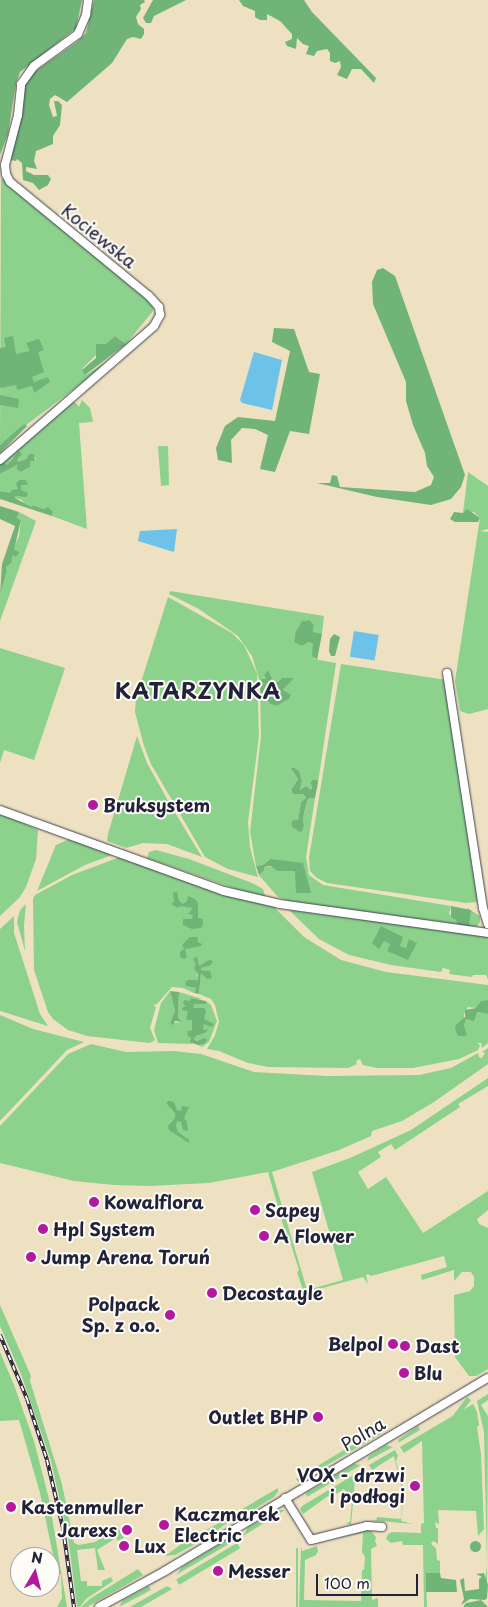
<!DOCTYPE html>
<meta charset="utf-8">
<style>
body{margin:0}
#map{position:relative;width:488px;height:1607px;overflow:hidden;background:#ede1c1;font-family:"Playpen Sans",sans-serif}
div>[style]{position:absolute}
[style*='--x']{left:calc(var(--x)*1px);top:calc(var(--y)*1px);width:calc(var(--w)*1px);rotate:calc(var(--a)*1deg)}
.green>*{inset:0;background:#8cd28c;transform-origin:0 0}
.forest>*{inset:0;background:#71b478}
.round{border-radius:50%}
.water>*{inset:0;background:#6dc2e9;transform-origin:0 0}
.roads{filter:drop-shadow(0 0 1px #403f4f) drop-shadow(0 0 1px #403f4f)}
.minor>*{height:8px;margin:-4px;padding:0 4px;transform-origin:4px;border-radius:4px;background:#fff}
.rail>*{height:4px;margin-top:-2px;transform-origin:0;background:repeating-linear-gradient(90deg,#fdfcf7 0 5.5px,#22223b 0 11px);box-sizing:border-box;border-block:1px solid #22223b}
.dots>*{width:14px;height:14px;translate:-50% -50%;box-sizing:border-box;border:2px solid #fdfcf7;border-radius:50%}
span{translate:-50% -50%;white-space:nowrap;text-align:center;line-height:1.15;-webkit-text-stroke:4px #fdfcf7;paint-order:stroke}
.street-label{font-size:18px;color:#22223b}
.poi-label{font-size:18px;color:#22223b;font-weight:700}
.left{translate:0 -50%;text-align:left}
.right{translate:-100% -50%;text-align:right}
.district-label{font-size:22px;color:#22223b;font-weight:700;letter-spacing:1px}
.north{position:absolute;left:10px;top:1547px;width:50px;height:50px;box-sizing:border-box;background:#fdfcf7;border:1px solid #a5a5ac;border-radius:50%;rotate:8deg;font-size:14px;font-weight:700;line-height:20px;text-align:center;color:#22223b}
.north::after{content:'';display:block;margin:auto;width:18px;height:22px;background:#b5179e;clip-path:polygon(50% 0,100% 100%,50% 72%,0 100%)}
.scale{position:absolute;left:316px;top:1574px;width:102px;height:22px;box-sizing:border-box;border:2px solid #22223b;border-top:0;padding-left:6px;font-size:15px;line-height:18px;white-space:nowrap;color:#22223b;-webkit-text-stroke:4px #fdfcf7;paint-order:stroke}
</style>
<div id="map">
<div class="green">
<div style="clip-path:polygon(1px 178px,154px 300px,153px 311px,126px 344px,115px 336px,82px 369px,86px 375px,109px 360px,79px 385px,0 445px)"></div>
<div style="clip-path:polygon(82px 400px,90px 408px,93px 422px,79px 423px,87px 529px,52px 516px,53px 512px,33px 505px,31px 507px,26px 506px,22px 500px,15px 498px,14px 496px,21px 490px,18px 480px,18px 489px,10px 494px,0 491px,0 474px,17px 465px,17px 470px,21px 472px,30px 467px,30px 460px,35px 461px,36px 458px,18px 462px,16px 459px,12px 458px,7px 466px,2px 462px,72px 403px,75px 402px,79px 407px)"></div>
<div style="clip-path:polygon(158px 446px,168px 446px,169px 485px,161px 486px)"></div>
<div style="clip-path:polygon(468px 472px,488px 486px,488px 529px,480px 531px,488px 532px,488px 709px,469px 714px,460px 711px,455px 681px,480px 518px,474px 512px,463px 513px)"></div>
<div style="clip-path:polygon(19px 512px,36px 521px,0 621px,0 595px,7px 571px,6px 566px,19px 536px,21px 520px,17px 518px)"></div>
<div style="clip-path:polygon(170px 591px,324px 616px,322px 634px,315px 634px,313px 632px,314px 625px,310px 620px,303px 621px,295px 633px,294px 641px,302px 646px,309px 642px,313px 644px,314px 659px,336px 663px,318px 783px,316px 780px,312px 780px,310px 783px,312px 786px,311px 790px,306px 786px,300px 790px,302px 780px,299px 771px,295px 768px,292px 768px,298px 779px,291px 790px,293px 794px,303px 794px,306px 798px,301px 802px,298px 820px,293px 820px,291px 823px,292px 827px,299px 831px,303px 830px,304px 826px,303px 818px,307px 801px,309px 798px,315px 798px,306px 857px,309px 875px,323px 885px,451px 906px,449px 914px,456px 920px,457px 924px,296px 904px,278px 897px,264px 881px,259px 875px,264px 871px,264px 867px,270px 867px,272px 865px,277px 871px,287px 869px,269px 859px,263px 865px,256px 866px,250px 832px,261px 736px,260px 691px,270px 704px,277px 706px,289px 699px,290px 695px,283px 690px,294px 678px,282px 678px,278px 682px,270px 682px,272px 678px,268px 670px,264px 675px,266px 679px,261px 679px,260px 683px,252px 656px,238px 636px,199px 609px,169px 594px)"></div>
<div style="clip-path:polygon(168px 597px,232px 633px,244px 645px,257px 674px,259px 736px,248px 822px,250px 847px,258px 877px,228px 869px,205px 857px,151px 764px,144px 746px,135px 712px,136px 698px)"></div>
<div style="clip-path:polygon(0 648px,65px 668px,34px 760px,4px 750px,0 763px)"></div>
<div style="clip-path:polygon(341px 664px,447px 680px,478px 900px,476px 902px,466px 903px,327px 883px,317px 878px,310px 871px,309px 858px)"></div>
<div style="clip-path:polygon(137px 736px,147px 763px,171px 806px,202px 857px,167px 844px,143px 843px,126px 848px,107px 841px,108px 834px)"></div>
<div style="clip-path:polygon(0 815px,12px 818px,38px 830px,36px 859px,26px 887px,20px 897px,0 916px)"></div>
<div style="clip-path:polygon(70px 839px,112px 855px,85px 865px,37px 891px,56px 845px)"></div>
<div style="clip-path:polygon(156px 850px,189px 859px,252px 883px,263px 889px,265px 896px,262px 898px,147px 858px,149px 852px)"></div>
<div style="clip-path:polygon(120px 857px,273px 906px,304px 937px,341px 960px,386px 972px,488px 985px,488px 1000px,476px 1008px,468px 1007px,464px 1014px,464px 1026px,466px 1019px,477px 1012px,488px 1014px,488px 1043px,482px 1048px,481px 1043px,477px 1043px,480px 1045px,478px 1050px,459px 1059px,413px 1068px,377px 1068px,363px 1065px,360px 1059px,356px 1061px,357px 1064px,348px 1068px,268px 1067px,248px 1063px,219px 1051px,207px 1049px,215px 1035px,219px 1022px,215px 1005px,211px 999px,199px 994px,201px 973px,207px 970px,201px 970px,201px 968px,207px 965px,207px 962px,199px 966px,196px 956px,198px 981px,193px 980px,186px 986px,196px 988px,194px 993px,183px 988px,172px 987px,157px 1004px,153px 1005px,156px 1007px,150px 1028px,155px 1040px,150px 1043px,87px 1036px,68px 1030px,53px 1019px,48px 1012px,34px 970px,33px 899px,35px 895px,72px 875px)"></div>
<div style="clip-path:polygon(26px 904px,24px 925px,25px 951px,17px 922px,20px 910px)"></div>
<div style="clip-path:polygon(467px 908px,480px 916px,480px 922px,476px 927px,469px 926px)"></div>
<div style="clip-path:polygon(289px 910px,486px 936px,488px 937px,488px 979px,486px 975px,473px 975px,472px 977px,449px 974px,450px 970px,443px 968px,441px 972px,391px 965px,349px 955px,319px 939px)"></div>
<div style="clip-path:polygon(14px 916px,14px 933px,40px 1014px,48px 1026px,0 1011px,0 929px)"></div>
<div style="clip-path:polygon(170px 991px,175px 1011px,170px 1023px,182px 1022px,178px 1017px,179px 992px,202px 999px,190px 1001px,186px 1006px,192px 1020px,192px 1030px,187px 1031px,191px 1038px,189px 1042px,193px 1044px,158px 1043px,154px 1030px,161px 1003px)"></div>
<div style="clip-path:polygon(206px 1001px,211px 1005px,217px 1021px,209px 1042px,202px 1047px,198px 1045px,204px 1044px,194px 1039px,196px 1036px,205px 1033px,208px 1028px,204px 1030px,202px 1025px,203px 1016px,199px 1009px,192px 1008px,194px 1004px,206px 1004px)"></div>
<div style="clip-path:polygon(0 1015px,33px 1029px,84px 1042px,67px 1050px,0 1121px)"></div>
<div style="clip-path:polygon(91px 1044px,126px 1052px,174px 1051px,201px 1054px,254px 1072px,327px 1076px,419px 1075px,451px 1068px,478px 1053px,479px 1057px,482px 1058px,485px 1053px,482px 1052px,488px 1048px,488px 1064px,434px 1102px,402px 1121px,372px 1131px,371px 1136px,339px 1150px,272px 1172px,307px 1290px,343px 1280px,312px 1172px,350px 1158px,411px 1130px,488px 1078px,488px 1086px,458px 1104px,460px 1107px,395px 1150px,391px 1144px,378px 1152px,381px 1157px,358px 1172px,368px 1189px,386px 1177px,423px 1233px,488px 1191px,488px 1210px,477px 1219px,479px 1224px,488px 1228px,488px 1369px,476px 1376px,469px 1376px,455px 1357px,454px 1295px,470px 1291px,474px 1286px,474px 1277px,471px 1272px,462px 1272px,454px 1281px,454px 1270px,422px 1280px,421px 1275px,447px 1267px,444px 1256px,371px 1276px,368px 1274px,366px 1275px,368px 1284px,363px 1277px,304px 1293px,297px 1272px,299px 1270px,288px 1235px,286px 1235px,268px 1172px,209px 1183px,149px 1186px,114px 1185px,74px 1181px,0 1163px,0 1126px,68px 1054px)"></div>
<div style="clip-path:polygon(0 1305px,31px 1376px,30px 1381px,62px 1484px,74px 1543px,79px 1545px,95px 1542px,118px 1528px,124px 1538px,118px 1541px,116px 1538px,97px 1550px,105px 1570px,98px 1570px,95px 1548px,77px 1550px,81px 1581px,87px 1581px,87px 1586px,102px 1586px,102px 1581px,111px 1577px,113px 1581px,86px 1599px,80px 1607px,77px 1607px,68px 1537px,51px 1461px,21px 1374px,0 1326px)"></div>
<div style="clip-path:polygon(0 1352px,14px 1385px,34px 1441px,49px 1499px,67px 1607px,57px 1607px,62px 1598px,61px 1574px,58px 1574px,60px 1588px,40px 1493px,19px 1420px,0 1421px)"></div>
<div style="clip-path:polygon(488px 1394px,488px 1400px,481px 1405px,488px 1416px,487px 1584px,485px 1581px,487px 1566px,484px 1432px,477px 1401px)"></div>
<div style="left:467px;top:1397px;width:5px;height:53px;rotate:37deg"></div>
<div style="clip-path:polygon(473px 1404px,477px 1412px,479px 1425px,477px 1427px,481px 1454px,484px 1529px,478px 1536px,476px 1511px,438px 1510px,439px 1524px,435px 1522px,436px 1528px,438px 1528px,438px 1544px,433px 1541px,431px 1544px,436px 1548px,437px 1560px,440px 1561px,440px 1573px,426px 1573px,427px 1607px,424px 1607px,423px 1545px,403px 1545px,402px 1541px,391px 1543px,386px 1539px,388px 1534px,392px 1532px,421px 1533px,421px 1524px,424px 1523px,422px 1441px,404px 1453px,400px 1447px)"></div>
<div style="clip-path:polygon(387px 1424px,382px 1433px,298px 1482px,296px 1479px)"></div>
<div style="clip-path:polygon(418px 1426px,420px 1430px,398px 1443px,399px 1439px)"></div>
<div style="clip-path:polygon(386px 1445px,393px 1447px,367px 1461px,369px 1456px)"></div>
<div style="clip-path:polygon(395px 1450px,398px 1456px,396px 1461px,404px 1493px,401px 1521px,413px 1524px,369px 1520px,360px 1522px,368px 1520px,376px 1521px,377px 1517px,401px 1519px,403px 1494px,394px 1456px,372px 1470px,369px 1465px)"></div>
<div style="clip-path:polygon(354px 1464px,361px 1465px,307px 1497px,306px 1493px)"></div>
<div style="clip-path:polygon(362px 1470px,366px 1473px,355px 1480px,351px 1525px,346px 1523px,350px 1522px,352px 1500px,344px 1489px,331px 1497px,328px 1496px,303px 1514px,300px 1509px,302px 1506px)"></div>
<div style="clip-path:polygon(278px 1488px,278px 1492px,274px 1497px,246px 1514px,237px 1512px)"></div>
<div style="clip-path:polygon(280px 1510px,285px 1510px,243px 1536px,248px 1527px)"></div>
<div style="clip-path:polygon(229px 1518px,227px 1523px,208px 1537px,175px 1555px,165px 1556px,188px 1539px)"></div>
<div style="clip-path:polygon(366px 1531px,371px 1531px,376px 1537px,375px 1541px,377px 1546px,371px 1549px,372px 1600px,378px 1598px,378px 1607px,299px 1607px,301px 1547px,302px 1551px,317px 1546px,318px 1551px,316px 1555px,305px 1560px,304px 1600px,361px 1601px,362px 1570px,364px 1570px,365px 1557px,362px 1552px,363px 1533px,341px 1538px)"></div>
<div style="clip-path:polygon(232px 1541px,227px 1545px,176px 1575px,182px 1567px,223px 1542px)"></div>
<div style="left:237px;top:1543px;width:6px;height:71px;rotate:59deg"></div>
<div style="left:296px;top:1548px;width:2px;height:59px"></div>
<div style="clip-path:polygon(138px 1569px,143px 1575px,87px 1607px,81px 1607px,91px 1598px)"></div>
<div style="clip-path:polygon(149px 1586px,151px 1590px,119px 1607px,123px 1600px)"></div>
<div style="clip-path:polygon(167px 1586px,172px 1589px,141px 1607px,130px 1607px)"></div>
</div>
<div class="forest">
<div style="clip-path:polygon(0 0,82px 0,76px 28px,20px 72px,16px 83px,8px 133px,0 155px)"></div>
<div style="clip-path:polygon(94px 0,144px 0,145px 2px,140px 5px,141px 9px,136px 17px,138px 24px,144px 29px,144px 34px,141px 39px,133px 37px,127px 39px,112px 63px,67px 102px,55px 95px,50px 99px,49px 105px,53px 117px,57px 116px,54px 101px,58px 101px,62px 105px,60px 125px,53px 136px,53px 144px,36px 151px,34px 161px,37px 169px,26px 167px,26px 171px,34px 175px,48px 175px,51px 179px,48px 185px,39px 190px,33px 183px,23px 180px,22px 163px,17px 159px,16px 161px,11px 160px,24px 87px,33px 73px,77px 42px,86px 33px)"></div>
<div style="clip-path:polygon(153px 0,186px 0,154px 16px,151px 23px,146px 23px,143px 18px)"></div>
<div style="clip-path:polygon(239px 0,304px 0,312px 12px,376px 78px,374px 83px,361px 69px,352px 69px,347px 79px,337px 75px,341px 67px,340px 61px,335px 63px,330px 61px,330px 53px,327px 49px,317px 51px,314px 56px,306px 54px,309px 46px,303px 44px,297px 38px,296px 49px,287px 46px,285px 42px,292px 39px,292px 34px,280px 21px,267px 14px,267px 20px,260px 20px,255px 17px,255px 11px,243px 6px)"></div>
<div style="clip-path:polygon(383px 268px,395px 276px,465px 475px,461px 487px,451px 499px,431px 505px,377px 497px,317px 483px,330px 483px,332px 475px,337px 476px,340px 487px,415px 492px,431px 485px,434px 477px,427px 466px,425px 453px,413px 425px,406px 401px,406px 382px,373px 304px,372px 282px,377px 270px)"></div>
<div style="clip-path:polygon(274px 328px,294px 329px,309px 372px,320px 374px,309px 434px,290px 431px,275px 472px,260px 469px,268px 435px,255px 429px,242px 428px,231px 440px,232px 463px,218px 460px,216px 448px,225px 426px,238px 417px,275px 421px,290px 351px,272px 342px)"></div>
<div style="clip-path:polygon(13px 336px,16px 354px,30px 351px,26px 343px,39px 339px,44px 350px,38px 352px,44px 372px,32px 377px,34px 382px,48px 377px,50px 382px,34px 393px,32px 386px,17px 390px,16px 385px,0 388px,0 348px,6px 347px,4px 338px)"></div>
<div style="clip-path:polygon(115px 336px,126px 344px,85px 375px,82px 370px,96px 358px,96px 344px,106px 344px)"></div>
<div style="clip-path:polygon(0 395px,19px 399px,18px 408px,0 405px)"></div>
<div style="clip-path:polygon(24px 424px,27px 426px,0 453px,0 445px)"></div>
<div style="clip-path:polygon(19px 451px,22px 454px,17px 459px,18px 462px,27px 459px,29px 454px,34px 454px,35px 461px,30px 461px,30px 467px,21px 472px,17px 470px,17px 465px,0 474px,0 464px,2px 462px,7px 465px)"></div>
<div style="clip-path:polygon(19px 480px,26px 480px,28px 485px,21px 485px,21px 490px,28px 493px,27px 497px,15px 496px,15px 498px,31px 507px,33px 505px,44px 509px,48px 507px,53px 512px,52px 516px,0 499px,0 491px,10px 493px,12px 490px,18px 489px,16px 484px)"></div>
<div style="clip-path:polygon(0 506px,19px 512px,17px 518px,21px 520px,14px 550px,19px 552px,19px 554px,15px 557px,13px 554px,11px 563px,6px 567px,7px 571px,0 595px,2px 564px,15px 526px,0 519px)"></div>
<div style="clip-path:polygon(467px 509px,480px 518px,478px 522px,455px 522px,450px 519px,454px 512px,463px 513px)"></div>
<div style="clip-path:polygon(310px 620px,314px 625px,313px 632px,322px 634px,317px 660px,312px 656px,313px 644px,309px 642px,302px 646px,294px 642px,295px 633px,302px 621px)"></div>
<div style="clip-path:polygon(334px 634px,340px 637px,335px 656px,331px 656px,329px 651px,330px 639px)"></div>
<div style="clip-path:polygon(268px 670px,272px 678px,270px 682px,278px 682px,282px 678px,294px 678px,283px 690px,291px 695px,289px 699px,277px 706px,270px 704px,260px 691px,261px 679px,266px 679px,264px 675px)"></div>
<div style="clip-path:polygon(291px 768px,295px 768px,299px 771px,302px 780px,300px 790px,306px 786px,311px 790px,312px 786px,310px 783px,312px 780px,317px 780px,318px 783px,315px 798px,309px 798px,307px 801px,303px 818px,304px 826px,303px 830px,300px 832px,292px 827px,291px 823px,293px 820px,298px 820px,301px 802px,306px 798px,303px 794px,293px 794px,291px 790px,298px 779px)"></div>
<div style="clip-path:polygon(270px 859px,303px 863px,311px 893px,296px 893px,295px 871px,277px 871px,271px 866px,264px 867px,264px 871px,259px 875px,256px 866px,263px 865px)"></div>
<div style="clip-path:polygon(173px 892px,177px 892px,179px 901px,183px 904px,187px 901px,188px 896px,195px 899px,198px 903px,198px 918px,203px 919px,203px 925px,201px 928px,192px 929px,183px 925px,183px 919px,192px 919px,193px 915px,188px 914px,193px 908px,180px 906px,178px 908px,171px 904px,174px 902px)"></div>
<div style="clip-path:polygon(451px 906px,471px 910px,469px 926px,457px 924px,456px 920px,451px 917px)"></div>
<div style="clip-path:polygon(381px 926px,403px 937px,400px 946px,406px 948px,409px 939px,417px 943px,408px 960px,387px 951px,390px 944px,384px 941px,379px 949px,372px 943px)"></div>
<div style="clip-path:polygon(190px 937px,198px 937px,198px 942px,202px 944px,201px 946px,185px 949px,187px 957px,184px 959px,180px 957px,180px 952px,184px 949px,182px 945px)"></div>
<div style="clip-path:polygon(197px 956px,199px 966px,209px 960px,213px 961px,211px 965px,201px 968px,201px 970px,210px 971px,212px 978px,207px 979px,201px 973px,199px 994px,194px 993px,196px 988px,186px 986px,185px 983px,188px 980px,198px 980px,198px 974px,194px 968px,196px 964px,193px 959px)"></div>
<div style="clip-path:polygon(170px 991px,179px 992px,178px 1017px,182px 1022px,175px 1021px,173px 1025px,170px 1023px,175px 1011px)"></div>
<div style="clip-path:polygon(191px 998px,206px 1001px,206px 1004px,194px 1004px,193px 1008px,204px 1008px,206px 1011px,204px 1019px,214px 1024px,212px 1027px,203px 1024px,204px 1030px,209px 1028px,205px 1033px,196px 1036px,194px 1039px,197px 1041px,205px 1038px,207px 1040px,204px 1044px,198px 1045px,189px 1042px,191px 1038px,188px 1036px,187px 1031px,192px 1030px,192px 1020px,186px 1020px,188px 1011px,182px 1010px,182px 1008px,186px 1006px,183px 1003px,184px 1000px,190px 1001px)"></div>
<div style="clip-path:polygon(488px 1000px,488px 1014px,477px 1012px,474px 1021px,466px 1019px,464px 1026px,467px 1036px,458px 1036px,455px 1029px,456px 1025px,465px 1017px,465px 1010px,476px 1008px,481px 1001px)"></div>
<div style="clip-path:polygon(169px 1101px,174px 1102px,177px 1110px,181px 1111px,182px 1106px,189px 1107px,184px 1118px,187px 1122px,188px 1131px,183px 1130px,181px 1122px,177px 1121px,176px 1126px,178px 1132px,189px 1140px,189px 1143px,169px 1130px,168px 1126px,175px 1118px,175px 1113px,166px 1103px)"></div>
<div class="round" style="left:469.5px;top:1540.5px;width:11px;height:11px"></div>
<div style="clip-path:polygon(426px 1573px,440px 1573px,441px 1578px,456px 1580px,457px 1592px,426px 1592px)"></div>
<div style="clip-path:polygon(484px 1573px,488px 1585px,487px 1598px,485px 1600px,470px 1599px,461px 1605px,464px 1599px,460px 1580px,464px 1578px,465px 1591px,479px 1589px,479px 1579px,482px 1577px,476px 1574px)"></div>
<div style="clip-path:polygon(481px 1600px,488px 1607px,463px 1607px,466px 1603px)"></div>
</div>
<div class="water">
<div style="clip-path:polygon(254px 352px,282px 360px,272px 410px,242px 403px,240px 400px)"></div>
<div style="clip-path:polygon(177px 529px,174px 552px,138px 541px,140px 531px)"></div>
<div style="left:354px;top:631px;width:25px;height:26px;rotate:9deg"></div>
</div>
<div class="roads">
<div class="minor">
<div style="--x:0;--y:460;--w:204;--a:-41"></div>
<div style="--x:154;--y:326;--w:13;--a:-61"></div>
<div style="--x:160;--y:315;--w:8;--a:-97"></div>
<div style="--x:159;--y:307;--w:15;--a:-132"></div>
<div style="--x:149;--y:296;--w:180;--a:-140.6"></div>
<div style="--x:10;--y:182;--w:9;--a:-117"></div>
<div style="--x:6;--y:174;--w:9;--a:-96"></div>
<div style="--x:5;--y:165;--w:52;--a:-75.4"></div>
<div style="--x:18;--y:115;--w:31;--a:-84"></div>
<div style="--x:21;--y:84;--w:22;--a:-54"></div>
<div style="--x:34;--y:66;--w:54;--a:-36"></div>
<div style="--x:78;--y:34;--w:21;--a:-67"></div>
<div style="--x:86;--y:15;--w:15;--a:-82"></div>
<div style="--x:447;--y:673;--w:238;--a:81.3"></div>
<div style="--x:483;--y:908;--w:17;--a:73"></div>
<div style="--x:0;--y:810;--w:238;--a:19.9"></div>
<div style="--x:224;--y:891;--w:57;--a:13.1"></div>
<div style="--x:280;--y:904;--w:210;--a:7.9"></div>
<div style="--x:285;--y:1498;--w:49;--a:58.2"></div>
<div style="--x:311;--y:1540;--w:58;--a:-14"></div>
<div style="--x:367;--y:1526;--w:15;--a:4"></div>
<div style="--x:99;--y:1607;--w:75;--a:-28.6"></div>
<div style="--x:165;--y:1571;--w:376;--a:-30.9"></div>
</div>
</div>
<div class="rail">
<div style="--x:0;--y:1335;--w:69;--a:67.1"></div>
<div style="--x:27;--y:1399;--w:64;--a:71.8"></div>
<div style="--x:47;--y:1460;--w:70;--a:76.8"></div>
<div style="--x:63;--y:1528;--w:80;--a:82.1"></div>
</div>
<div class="dots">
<div style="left:93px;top:805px;background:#b5179e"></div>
<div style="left:94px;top:1202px;background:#b5179e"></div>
<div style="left:255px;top:1210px;background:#b5179e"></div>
<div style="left:43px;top:1229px;background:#b5179e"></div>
<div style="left:264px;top:1236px;background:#b5179e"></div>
<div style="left:31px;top:1257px;background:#b5179e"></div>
<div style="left:212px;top:1293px;background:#b5179e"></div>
<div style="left:170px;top:1315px;background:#b5179e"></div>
<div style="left:393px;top:1344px;background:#b5179e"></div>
<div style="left:405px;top:1346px;background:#b5179e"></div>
<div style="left:404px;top:1373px;background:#b5179e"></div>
<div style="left:318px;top:1417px;background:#b5179e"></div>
<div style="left:415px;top:1486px;background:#b5179e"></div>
<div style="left:11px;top:1507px;background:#b5179e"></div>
<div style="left:164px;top:1525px;background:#b5179e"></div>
<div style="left:127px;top:1530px;background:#b5179e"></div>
<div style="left:124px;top:1546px;background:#b5179e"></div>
<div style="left:218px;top:1571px;background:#b5179e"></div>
</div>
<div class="street-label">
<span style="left:99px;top:236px;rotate:39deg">Kociewska</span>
<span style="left:363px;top:1434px;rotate:-31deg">Polna</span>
</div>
<div class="poi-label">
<span class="left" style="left:103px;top:805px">Bruksystem</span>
<span class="left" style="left:104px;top:1202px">Kowalflora</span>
<span class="left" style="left:265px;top:1210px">Sapey</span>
<span class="left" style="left:53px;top:1229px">Hpl System</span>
<span class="left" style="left:274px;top:1236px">A Flower</span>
<span class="left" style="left:41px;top:1257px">Jump Arena Toruń</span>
<span class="left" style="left:222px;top:1293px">Decostayle</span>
<span class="right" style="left:160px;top:1315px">Polpack<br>Sp. z o.o.</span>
<span class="right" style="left:383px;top:1344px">Belpol</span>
<span class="left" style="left:415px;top:1346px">Dast</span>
<span class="left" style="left:414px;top:1373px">Blu</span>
<span class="right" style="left:308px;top:1417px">Outlet BHP</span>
<span class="right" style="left:405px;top:1486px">VOX - drzwi<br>i podłogi</span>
<span class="left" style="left:21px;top:1507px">Kastenmuller</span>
<span class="left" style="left:174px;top:1525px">Kaczmarek<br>Electric</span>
<span class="right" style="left:117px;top:1530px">Jarexs</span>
<span class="left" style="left:134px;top:1546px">Lux</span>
<span class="left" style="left:228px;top:1571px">Messer</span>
</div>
<div class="district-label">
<span style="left:198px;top:690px">KATARZYNKA</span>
</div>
<div class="north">N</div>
<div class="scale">100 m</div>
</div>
